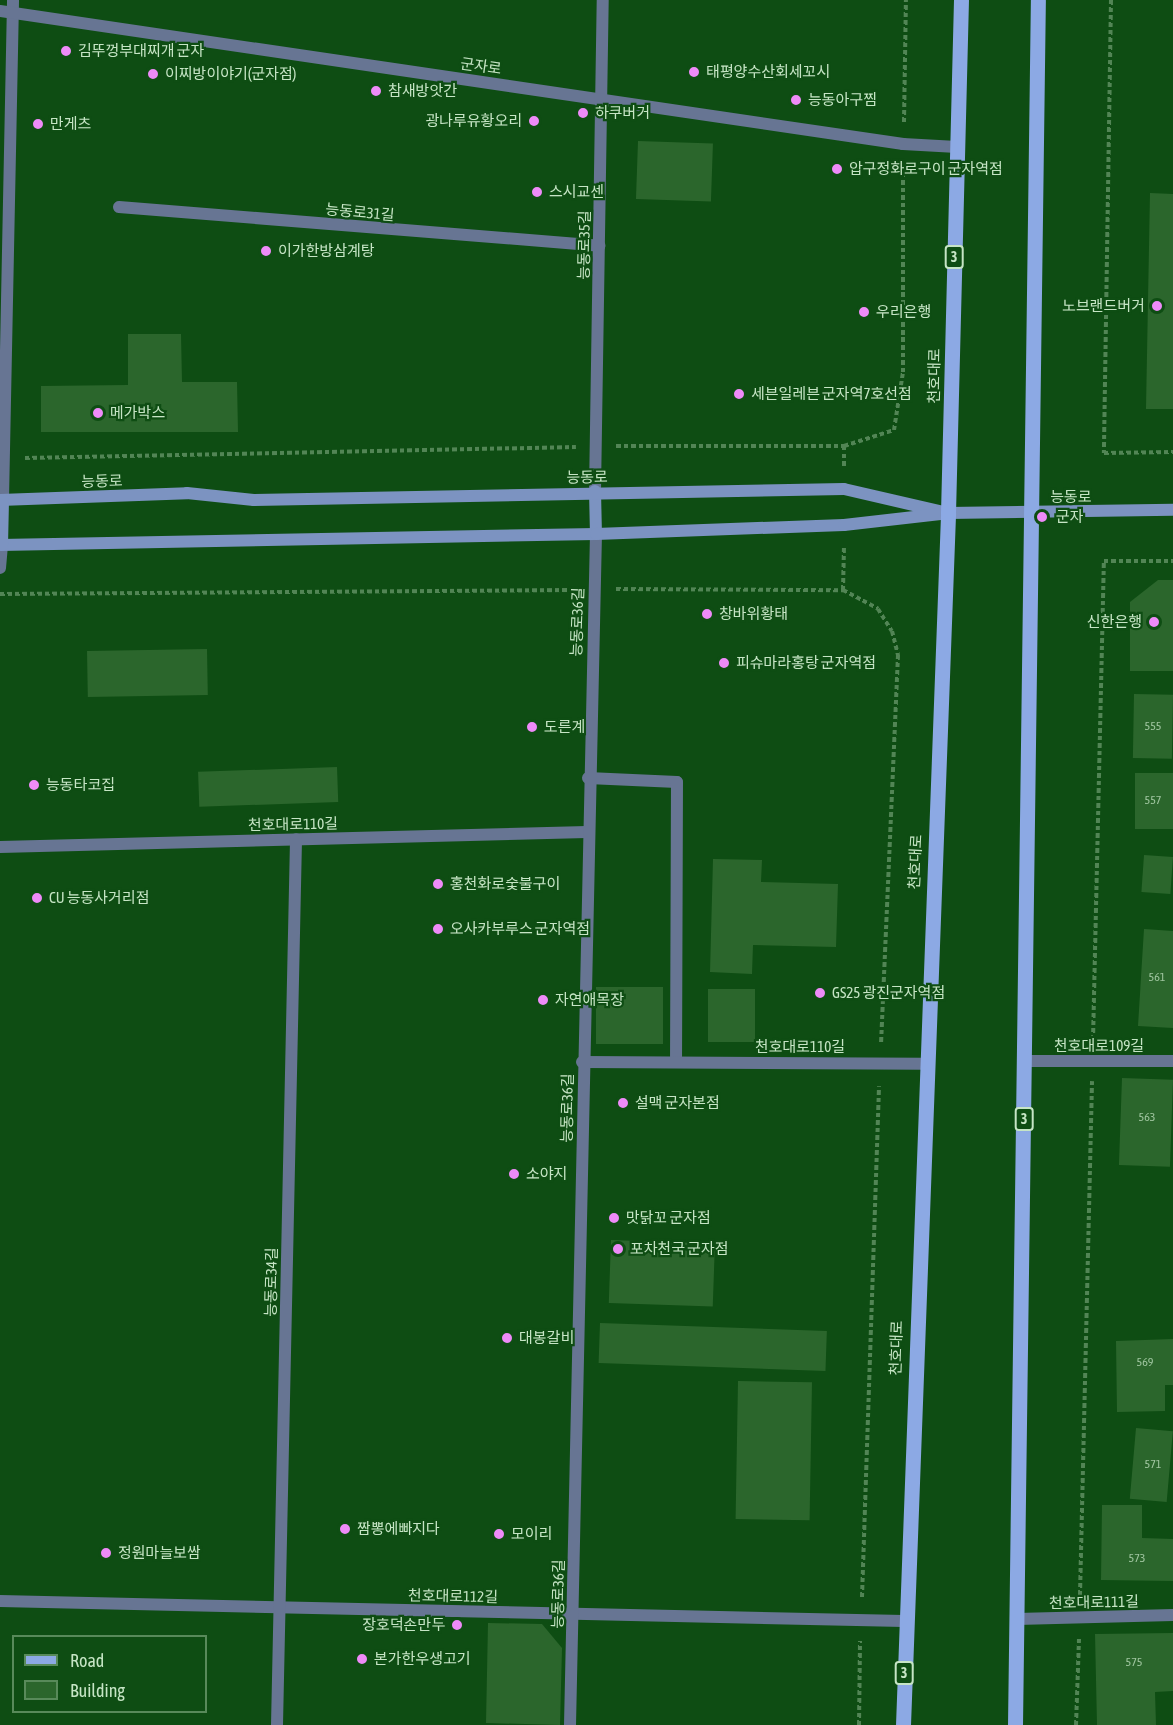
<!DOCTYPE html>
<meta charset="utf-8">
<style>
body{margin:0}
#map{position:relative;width:1173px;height:1725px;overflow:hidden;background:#0e4d13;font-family:"Asap Condensed","Noto Sans KR",sans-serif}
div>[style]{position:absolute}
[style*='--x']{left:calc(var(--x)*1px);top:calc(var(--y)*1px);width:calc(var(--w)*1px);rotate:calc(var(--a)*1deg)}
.building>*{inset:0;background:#2b662c;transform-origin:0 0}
.path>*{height:4px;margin-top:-2px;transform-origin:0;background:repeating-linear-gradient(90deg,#528555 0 4.5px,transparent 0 7.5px)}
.minor>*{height:12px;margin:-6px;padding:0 6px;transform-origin:6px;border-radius:6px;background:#677593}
.tertiary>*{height:12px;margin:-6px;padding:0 6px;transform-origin:6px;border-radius:6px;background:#677593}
.secondary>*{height:12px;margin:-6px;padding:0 6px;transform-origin:6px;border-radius:6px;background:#7c93c1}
.primary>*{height:15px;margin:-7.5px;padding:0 7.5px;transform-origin:7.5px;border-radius:7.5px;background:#8ca9e4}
.dots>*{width:16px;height:16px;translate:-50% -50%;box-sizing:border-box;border:3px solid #0e4d13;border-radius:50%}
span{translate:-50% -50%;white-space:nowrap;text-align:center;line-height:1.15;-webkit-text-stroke:4.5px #0e4d13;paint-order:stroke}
.number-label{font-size:12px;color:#9fc59f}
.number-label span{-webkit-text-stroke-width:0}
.shield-label span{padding:2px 4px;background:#0e4d13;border:2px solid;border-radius:4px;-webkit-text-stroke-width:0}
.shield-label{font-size:14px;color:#c6e5c5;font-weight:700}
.poi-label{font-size:15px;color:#c6e5c5}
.left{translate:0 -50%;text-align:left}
.right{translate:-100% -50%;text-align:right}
.street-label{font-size:15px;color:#c6e5c5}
.legend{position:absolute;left:12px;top:1635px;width:195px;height:78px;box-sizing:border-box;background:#0e4d13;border:2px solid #588a5a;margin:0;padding:8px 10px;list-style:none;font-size:18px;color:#c6e5c5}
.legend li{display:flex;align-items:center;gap:12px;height:30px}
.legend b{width:30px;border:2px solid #588a5a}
</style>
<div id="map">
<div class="building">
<div style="left:638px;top:141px;width:75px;height:58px;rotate:2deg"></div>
<div style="clip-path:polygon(1150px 193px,1173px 194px,1173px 409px,1146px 409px)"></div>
<div style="clip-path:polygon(128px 334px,181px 334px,182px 382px,237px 382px,238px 432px,41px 432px,41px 386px,128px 385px)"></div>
<div style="clip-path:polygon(1158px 580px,1173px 580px,1173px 671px,1130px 671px,1130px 602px)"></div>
<div style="left:207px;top:649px;width:46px;height:120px;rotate:89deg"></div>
<div style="left:1134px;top:694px;width:39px;height:64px;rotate:1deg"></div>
<div style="left:337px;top:767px;width:35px;height:139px;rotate:88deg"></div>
<div style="left:1135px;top:773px;width:38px;height:56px"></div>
<div style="left:1144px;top:855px;width:29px;height:37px;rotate:4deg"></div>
<div style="clip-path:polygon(713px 859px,762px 860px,761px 882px,838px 884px,836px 947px,753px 945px,752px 974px,710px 972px)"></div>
<div style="clip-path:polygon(1144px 929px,1173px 931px,1173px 1028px,1138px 1026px)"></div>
<div style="left:596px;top:987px;width:67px;height:57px"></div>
<div style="left:708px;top:989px;width:47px;height:53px"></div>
<div style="left:1122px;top:1078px;width:51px;height:87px;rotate:2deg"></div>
<div style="left:611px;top:1240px;width:104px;height:63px;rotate:2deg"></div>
<div style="left:600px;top:1323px;width:227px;height:40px;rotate:2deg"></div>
<div style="clip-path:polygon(1173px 1339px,1173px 1385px,1165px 1385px,1165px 1411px,1117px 1412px,1116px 1341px)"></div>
<div style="left:738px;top:1381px;width:74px;height:138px;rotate:1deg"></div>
<div style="left:1136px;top:1428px;width:37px;height:71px;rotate:5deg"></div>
<div style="clip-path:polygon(1102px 1505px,1142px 1505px,1142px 1538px,1173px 1539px,1173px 1581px,1101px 1580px)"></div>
<div style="clip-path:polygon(488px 1623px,542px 1624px,562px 1648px,560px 1725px,486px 1723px)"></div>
<div style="clip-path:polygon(1173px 1633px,1173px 1691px,1155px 1692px,1156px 1725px,1097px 1725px,1095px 1634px)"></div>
</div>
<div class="path">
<div style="--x:1111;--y:0;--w:453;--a:90.9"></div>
<div style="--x:1104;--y:453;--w:69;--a:-0.8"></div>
<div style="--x:904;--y:122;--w:122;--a:-89.1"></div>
<div style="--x:616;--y:446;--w:228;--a:0"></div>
<div style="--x:844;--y:446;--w:52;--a:-17.7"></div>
<div style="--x:894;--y:430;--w:59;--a:-81.2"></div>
<div style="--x:903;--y:372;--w:206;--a:-90"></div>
<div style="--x:844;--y:446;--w:23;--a:90"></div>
<div style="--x:25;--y:458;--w:551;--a:-1.14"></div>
<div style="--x:616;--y:589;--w:227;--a:0.3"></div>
<div style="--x:843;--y:590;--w:40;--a:28"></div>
<div style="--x:878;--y:609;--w:26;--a:58"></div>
<div style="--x:892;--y:631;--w:25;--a:76"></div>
<div style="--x:898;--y:655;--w:388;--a:92.5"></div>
<div style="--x:843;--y:590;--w:44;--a:-88.7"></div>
<div style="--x:0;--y:594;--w:572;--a:-0.4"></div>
<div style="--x:1093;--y:1040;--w:479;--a:-88.7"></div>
<div style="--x:1104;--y:561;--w:69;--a:0"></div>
<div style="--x:1080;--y:1595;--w:514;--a:-88.66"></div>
<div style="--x:862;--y:1597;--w:511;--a:-88.09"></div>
<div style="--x:859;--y:1725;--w:84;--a:-89.3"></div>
<div style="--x:1076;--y:1725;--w:86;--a:-88"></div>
</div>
<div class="minor">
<div style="--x:119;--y:207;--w:482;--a:4.6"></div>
<div style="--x:595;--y:491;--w:491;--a:-89.1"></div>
<div style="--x:3;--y:500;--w:500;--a:-88.85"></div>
<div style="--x:0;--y:568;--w:23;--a:-85"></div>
<div style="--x:588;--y:778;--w:89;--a:2.6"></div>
<div style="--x:677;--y:782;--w:280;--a:90.2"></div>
<div style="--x:0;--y:847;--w:587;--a:-1.46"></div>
<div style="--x:1025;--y:1061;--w:148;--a:0"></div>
<div style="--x:582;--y:1062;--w:342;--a:0.3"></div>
<div style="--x:0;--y:1601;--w:904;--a:1.27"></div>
<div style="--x:1017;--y:1619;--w:156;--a:-1.5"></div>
<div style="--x:277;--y:1725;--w:886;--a:-88.77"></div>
<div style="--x:570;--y:1725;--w:1191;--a:-88.75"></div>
</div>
<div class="tertiary">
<div style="--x:0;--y:11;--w:913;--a:8.38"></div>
<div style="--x:903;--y:144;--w:54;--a:3.2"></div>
</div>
<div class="secondary">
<div style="--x:595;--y:491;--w:43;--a:88.7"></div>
<div style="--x:0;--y:500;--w:187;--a:-2.1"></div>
<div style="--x:187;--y:493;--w:67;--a:6"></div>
<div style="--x:254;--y:500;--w:590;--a:-1.07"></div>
<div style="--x:844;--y:489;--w:107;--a:13"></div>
<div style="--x:948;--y:513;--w:225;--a:-0.8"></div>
<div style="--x:0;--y:545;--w:596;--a:-1.06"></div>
<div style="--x:596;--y:534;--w:248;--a:-2.1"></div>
<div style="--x:844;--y:525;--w:97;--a:-6.5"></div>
<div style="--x:2;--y:545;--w:45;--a:-88.7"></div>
</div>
<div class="primary">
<div style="--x:903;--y:1725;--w:1213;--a:-87.87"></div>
<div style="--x:948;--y:513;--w:513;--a:-88.55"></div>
<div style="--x:1015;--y:1725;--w:1725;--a:-89.24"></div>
</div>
<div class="dots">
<div style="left:66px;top:51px;background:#ee8bf8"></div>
<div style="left:694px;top:72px;background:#ee8bf8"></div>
<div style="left:153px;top:74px;background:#ee8bf8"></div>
<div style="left:376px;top:91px;background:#ee8bf8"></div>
<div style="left:796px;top:100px;background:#ee8bf8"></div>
<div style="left:583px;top:113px;background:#ee8bf8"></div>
<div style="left:534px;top:121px;background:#ee8bf8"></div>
<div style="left:38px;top:124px;background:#ee8bf8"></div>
<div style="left:837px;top:169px;background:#ee8bf8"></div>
<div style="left:537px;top:192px;background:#ee8bf8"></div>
<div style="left:266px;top:251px;background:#ee8bf8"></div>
<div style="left:1157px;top:306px;background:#ee8bf8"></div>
<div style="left:864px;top:312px;background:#ee8bf8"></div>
<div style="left:739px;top:394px;background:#ee8bf8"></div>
<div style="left:98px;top:413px;background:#ee8bf8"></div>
<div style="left:1042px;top:517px;background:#ee8bf8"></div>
<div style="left:707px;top:614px;background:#ee8bf8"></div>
<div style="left:1154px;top:622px;background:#ee8bf8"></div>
<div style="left:724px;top:663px;background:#ee8bf8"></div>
<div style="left:532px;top:727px;background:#ee8bf8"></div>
<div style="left:34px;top:785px;background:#ee8bf8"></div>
<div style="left:438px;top:884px;background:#ee8bf8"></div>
<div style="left:37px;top:898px;background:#ee8bf8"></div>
<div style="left:438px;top:929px;background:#ee8bf8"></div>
<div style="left:820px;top:993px;background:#ee8bf8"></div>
<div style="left:543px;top:1000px;background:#ee8bf8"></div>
<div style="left:623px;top:1103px;background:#ee8bf8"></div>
<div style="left:514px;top:1174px;background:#ee8bf8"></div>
<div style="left:614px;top:1218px;background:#ee8bf8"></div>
<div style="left:618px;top:1249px;background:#ee8bf8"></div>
<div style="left:507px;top:1338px;background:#ee8bf8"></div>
<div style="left:345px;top:1529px;background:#ee8bf8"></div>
<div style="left:499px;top:1534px;background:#ee8bf8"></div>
<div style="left:106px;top:1553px;background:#ee8bf8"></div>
<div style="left:457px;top:1625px;background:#ee8bf8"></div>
<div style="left:362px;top:1659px;background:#ee8bf8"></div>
</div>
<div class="number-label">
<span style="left:1153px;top:727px">555</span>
<span style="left:1153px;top:801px">557</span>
<span style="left:1157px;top:978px">561</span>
<span style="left:1147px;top:1118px">563</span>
<span style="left:1145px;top:1363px">569</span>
<span style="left:1153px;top:1465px">571</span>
<span style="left:1137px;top:1559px">573</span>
<span style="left:1134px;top:1663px">575</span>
</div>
<div class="shield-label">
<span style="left:954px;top:257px">3</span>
<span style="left:1024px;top:1119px">3</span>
<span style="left:904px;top:1673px">3</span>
</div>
<div class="poi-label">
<span class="left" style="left:78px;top:51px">김뚜껑부대찌개 군자</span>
<span class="left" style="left:706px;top:72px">태평양수산회세꼬시</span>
<span class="left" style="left:165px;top:74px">이찌방이야기(군자점)</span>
<span class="left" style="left:388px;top:91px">참새방앗간</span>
<span class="left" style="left:808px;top:100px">능동아구찜</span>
<span class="left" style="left:595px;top:113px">하쿠버거</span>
<span class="right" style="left:522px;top:121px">광나루유황오리</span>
<span class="left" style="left:50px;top:124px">만게츠</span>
<span class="left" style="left:849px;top:169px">압구정화로구이 군자역점</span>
<span class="left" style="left:549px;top:192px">스시교센</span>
<span class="left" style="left:278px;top:251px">이가한방삼계탕</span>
<span class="right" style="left:1145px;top:306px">노브랜드버거</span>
<span class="left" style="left:876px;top:312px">우리은행</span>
<span class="left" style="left:751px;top:394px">세븐일레븐 군자역7호선점</span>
<span class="left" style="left:110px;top:413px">메가박스</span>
<span class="left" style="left:1056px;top:517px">군자</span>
<span class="left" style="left:719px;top:614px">창바위황태</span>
<span class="right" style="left:1142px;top:622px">신한은행</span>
<span class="left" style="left:736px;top:663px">피슈마라홍탕 군자역점</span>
<span class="left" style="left:544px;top:727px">도른계</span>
<span class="left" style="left:46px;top:785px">능동타코집</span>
<span class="left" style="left:450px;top:884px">홍천화로숯불구이</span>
<span class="left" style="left:49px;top:898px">CU 능동사거리점</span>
<span class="left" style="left:450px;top:929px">오사카부루스 군자역점</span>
<span class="left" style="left:832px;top:993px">GS25 광진군자역점</span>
<span class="left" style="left:555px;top:1000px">자연애목장</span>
<span class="left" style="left:635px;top:1103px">설맥 군자본점</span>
<span class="left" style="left:526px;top:1174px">소야지</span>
<span class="left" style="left:626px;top:1218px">맛닭꼬 군자점</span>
<span class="left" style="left:630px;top:1249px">포차천국 군자점</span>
<span class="left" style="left:519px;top:1338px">대봉갈비</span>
<span class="left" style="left:357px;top:1529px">짬뽕에빠지다</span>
<span class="left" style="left:511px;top:1534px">모이리</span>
<span class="left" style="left:118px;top:1553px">정원마늘보쌈</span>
<span class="right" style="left:445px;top:1625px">장호덕손만두</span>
<span class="left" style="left:374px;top:1659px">본가한우생고기</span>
</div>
<div class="street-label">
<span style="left:481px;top:66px;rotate:8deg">군자로</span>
<span style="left:360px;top:212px;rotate:5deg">능동로31길</span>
<span style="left:584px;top:245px;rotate:-89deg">능동로35길</span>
<span style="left:934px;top:376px;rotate:-89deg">천호대로</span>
<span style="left:587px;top:477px;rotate:-1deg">능동로</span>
<span style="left:102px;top:481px;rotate:-2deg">능동로</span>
<span style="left:1071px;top:497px">능동로</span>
<span style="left:577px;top:622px;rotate:-88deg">능동로36길</span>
<span style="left:293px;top:824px;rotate:-1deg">천호대로110길</span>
<span style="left:915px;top:862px;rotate:-87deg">천호대로</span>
<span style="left:1099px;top:1046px">천호대로109길</span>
<span style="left:800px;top:1047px">천호대로110길</span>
<span style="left:567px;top:1108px;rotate:-89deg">능동로36길</span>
<span style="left:271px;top:1282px;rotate:-89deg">능동로34길</span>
<span style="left:896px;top:1348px;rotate:-88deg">천호대로</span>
<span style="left:558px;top:1594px;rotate:-89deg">능동로36길</span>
<span style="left:453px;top:1596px;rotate:1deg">천호대로112길</span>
<span style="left:1094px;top:1602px;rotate:-1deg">천호대로111길</span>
</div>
<ul class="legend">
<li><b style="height:8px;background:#8ca9e4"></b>Road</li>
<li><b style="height:16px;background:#2b662c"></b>Building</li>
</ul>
</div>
